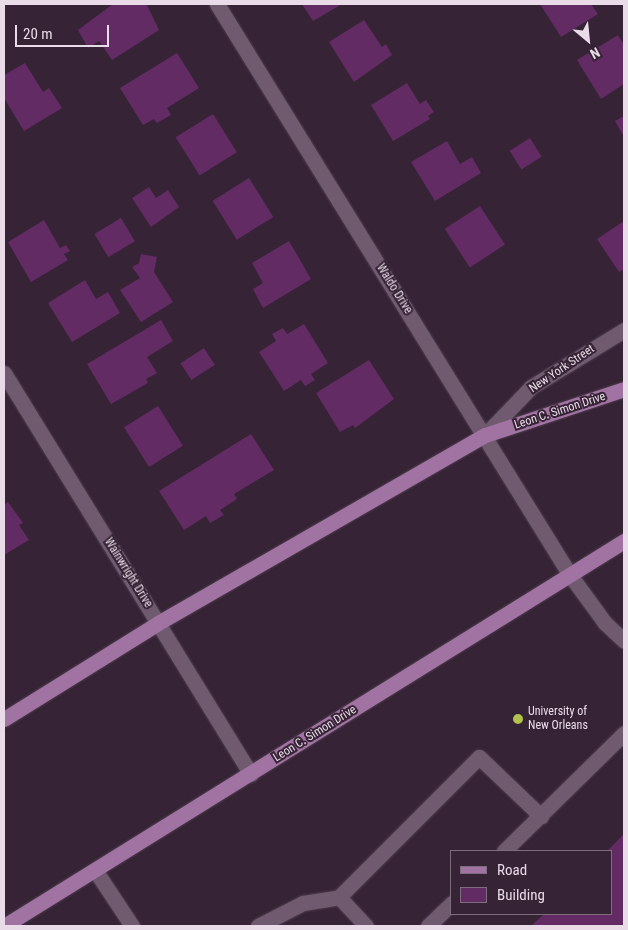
<!DOCTYPE html>
<style>
body{margin:0}
#map{position:relative;width:628px;height:930px;overflow:hidden;background:#362336;font-family:"Roboto Condensed",sans-serif}
div>[style]{position:absolute}
[style*='--x']{left:calc(var(--x)*1px);top:calc(var(--y)*1px);width:calc(var(--w)*1px);rotate:calc(var(--a)*1deg)}
.building>*{inset:0;background:#622b64;transform-origin:0 0}
.roads{filter:drop-shadow(0 0 1px #4e3e4e) drop-shadow(0 0 1px #4e3e4e)}
.minor>*{height:15px;margin:-7.5px;padding:0 7.5px;transform-origin:7.5px;border-radius:7.5px;background:#6f5a70}
.major>*{height:15px;margin:-7.5px;padding:0 7.5px;transform-origin:7.5px;border-radius:7.5px;background:#a173a2}
.dots>*{width:14px;height:14px;translate:-50% -50%;box-sizing:border-box;border:2px solid #362336;border-radius:50%}
span{translate:-50% -50%;white-space:nowrap;text-align:center;line-height:1.15;-webkit-text-stroke:4px #362336;paint-order:stroke}
.street-label{font-size:12px;color:#e9dce8}
.poi-label{font-size:12px;color:#e9dce8}
.left{translate:0 -50%;text-align:left}
.frame{position:absolute;inset:0;border:5px solid #e9dce8;pointer-events:none}
.legend{position:absolute;left:450px;top:850px;width:162px;height:65px;box-sizing:border-box;background:#362336;border:1px solid #7e6d7d;margin:0;padding:6px 9px;list-style:none;font-size:15px;color:#e9dce8}
.legend li{display:flex;align-items:center;gap:10px;height:25px}
.legend b{width:25px;border:1px solid #7e6d7d}
.north{position:absolute;left:563px;top:15px;width:50px;height:50px;-webkit-text-stroke:4px #362336;paint-order:stroke;rotate:152deg;font-size:14px;font-weight:700;line-height:20px;text-align:center;color:#e9dce8}
.north::after{content:'';display:block;margin:auto;width:18px;height:22px;background:#e9dce8;clip-path:polygon(50% 0,100% 100%,50% 72%,0 100%)}
.scale{position:absolute;left:15px;top:25px;width:94px;height:22px;box-sizing:border-box;border:2px solid #e9dce8;border-top:0;padding-left:6px;font-size:15px;line-height:18px;white-space:nowrap;color:#e9dce8;-webkit-text-stroke:4px #362336;paint-order:stroke}
</style>
<div id="map">
<div class="building">
<div style="clip-path:polygon(113px 4px,147px 5px,159px 30px,112px 60px,99px 41px,88px 48px,78px 30px)"></div>
<div style="clip-path:polygon(302px 4px,342px 4px,313px 21px)"></div>
<div style="clip-path:polygon(540px 4px,591px 4px,598px 14px,561px 37px)"></div>
<div style="clip-path:polygon(364px 20px,382px 47px,386px 44px,392px 55px,354px 82px,329px 42px)"></div>
<div style="clip-path:polygon(618px 35px,624px 45px,624px 84px,601px 99px,577px 60px)"></div>
<div style="clip-path:polygon(177px 53px,199px 88px,167px 108px,171px 115px,157px 123px,154px 119px,143px 125px,120px 88px)"></div>
<div style="clip-path:polygon(25px 63px,43px 92px,49px 88px,62px 108px,24px 131px,4px 98px,4px 75px)"></div>
<div style="clip-path:polygon(407px 83px,420px 104px,426px 100px,434px 112px,428px 116px,430px 119px,393px 141px,371px 105px)"></div>
<div style="left:213px;top:114px;width:45px;height:44px;rotate:58deg"></div>
<div style="clip-path:polygon(624px 116px,624px 137px,615px 121px)"></div>
<div style="left:530px;top:138px;width:22px;height:24px;rotate:58deg"></div>
<div style="clip-path:polygon(447px 141px,460px 164px,472px 157px,481px 173px,435px 201px,411px 162px)"></div>
<div style="left:249px;top:178px;width:46px;height:43px;rotate:58deg"></div>
<div style="clip-path:polygon(149px 187px,156px 198px,168px 190px,179px 207px,151px 227px,132px 198px)"></div>
<div style="left:480px;top:206px;width:46px;height:42px;rotate:57deg"></div>
<div style="left:121px;top:218px;width:27px;height:31px;rotate:59deg"></div>
<div style="clip-path:polygon(44px 220px,60px 248px,66px 245px,70px 251px,64px 254px,68px 260px,31px 282px,8px 242px)"></div>
<div style="clip-path:polygon(624px 221px,624px 269px,619px 272px,597px 239px)"></div>
<div style="clip-path:polygon(289px 241px,311px 279px,263px 308px,253px 289px,263px 283px,252px 263px)"></div>
<div style="clip-path:polygon(141px 254px,157px 257px,154px 272px,173px 302px,141px 322px,120px 290px,140px 278px,132px 267px,139px 263px)"></div>
<div style="clip-path:polygon(85px 280px,96px 299px,108px 292px,120px 313px,72px 342px,48px 303px)"></div>
<div style="clip-path:polygon(161px 320px,173px 341px,147px 357px,157px 373px,146px 379px,148px 383px,111px 404px,87px 364px)"></div>
<div style="clip-path:polygon(304px 324px,328px 363px,311px 374px,315px 380px,305px 386px,301px 380px,284px 391px,259px 352px,276px 341px,272px 334px,283px 328px,287px 334px)"></div>
<div style="left:204px;top:348px;width:20px;height:28px;rotate:57deg"></div>
<div style="clip-path:polygon(369px 360px,394px 399px,355px 428px,353px 425px,340px 432px,316px 393px)"></div>
<div style="left:158px;top:406px;width:47px;height:40px;rotate:58deg"></div>
<div style="clip-path:polygon(251px 434px,274px 470px,234px 494px,237px 499px,220px 510px,224px 515px,210px 523px,206px 516px,184px 530px,159px 491px)"></div>
<div style="clip-path:polygon(8px 502px,23px 523px,19px 525px,29px 540px,4px 555px,4px 505px)"></div>
<div style="clip-path:polygon(624px 834px,624px 926px,531px 926px,544px 914px,612px 914px,612px 851px,607px 851px)"></div>
</div>
<div class="roads">
<div class="minor">
<div style="--x:217;--y:4;--w:671;--a:58.28"></div>
<div style="--x:570;--y:575;--w:59;--a:53.9"></div>
<div style="--x:605;--y:623;--w:26;--a:43"></div>
<div style="--x:4;--y:373;--w:471;--a:58.4"></div>
<div style="--x:485;--y:435;--w:66;--a:-46.2"></div>
<div style="--x:531;--y:387;--w:109;--a:-31.5"></div>
<div style="--x:504;--y:851;--w:168;--a:-44.5"></div>
<div style="--x:95;--y:870;--w:67;--a:56.5"></div>
<div style="--x:339;--y:897;--w:198;--a:-45"></div>
<div style="--x:479;--y:757;--w:86;--a:43.6"></div>
<div style="--x:258;--y:926;--w:51;--a:-27.1"></div>
<div style="--x:303;--y:903;--w:36;--a:-9"></div>
<div style="--x:339;--y:897;--w:40;--a:47"></div>
<div style="--x:428;--y:926;--w:33;--a:-44"></div>
</div>
<div class="major">
<div style="--x:4;--y:719;--w:181;--a:-31.9"></div>
<div style="--x:158;--y:623;--w:377;--a:-29.9"></div>
<div style="--x:485;--y:435;--w:146;--a:-18.3"></div>
<div style="--x:4;--y:926;--w:730;--a:-31.84"></div>
</div>
</div>
<div class="dots">
<div style="left:518px;top:719px;background:#b3c24b"></div>
</div>
<div class="street-label">
<span style="left:394px;top:289px;rotate:58deg">Waldo Drive</span>
<span style="left:562px;top:369px;rotate:-34deg">New York Street</span>
<span style="left:560px;top:411px;rotate:-18deg">Leon C. Simon Drive</span>
<span style="left:128px;top:573px;rotate:58deg">Wainwright Drive</span>
<span style="left:315px;top:734px;rotate:-32deg">Leon C. Simon Drive</span>
</div>
<div class="poi-label">
<span class="left" style="left:528px;top:719px">University of<br>New Orleans</span>
</div>
<div class="frame"></div>
<ul class="legend">
<li><b style="height:6px;background:#a173a2"></b>Road</li>
<li><b style="height:14px;background:#622b64"></b>Building</li>
</ul>
<div class="north">N</div>
<div class="scale">20 m</div>
</div>
